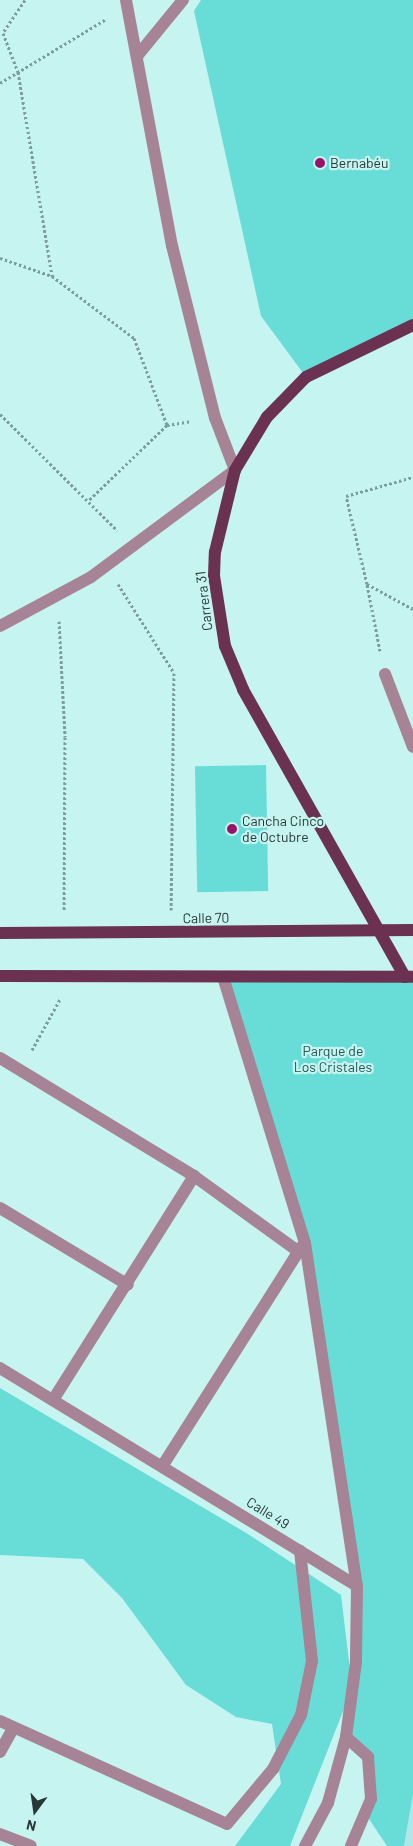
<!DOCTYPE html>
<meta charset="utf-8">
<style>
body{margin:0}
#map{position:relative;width:413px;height:1846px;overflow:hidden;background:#c6f4f1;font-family:Barlow,sans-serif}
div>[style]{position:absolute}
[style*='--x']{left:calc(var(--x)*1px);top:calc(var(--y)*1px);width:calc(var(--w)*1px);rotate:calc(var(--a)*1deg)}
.built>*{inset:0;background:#b1e8e5}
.green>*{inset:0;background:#68ddd8;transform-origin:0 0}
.path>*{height:3px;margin-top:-1.5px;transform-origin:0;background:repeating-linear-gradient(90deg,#7c9d9b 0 2.5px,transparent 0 5px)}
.minor>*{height:12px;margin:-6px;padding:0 6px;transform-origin:6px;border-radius:6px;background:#a68495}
.major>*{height:12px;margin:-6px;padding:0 6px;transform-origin:6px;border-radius:6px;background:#6a3150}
.dots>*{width:14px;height:14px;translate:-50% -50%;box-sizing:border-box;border:2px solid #c6f4f1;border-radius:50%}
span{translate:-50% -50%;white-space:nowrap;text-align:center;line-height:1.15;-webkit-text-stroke:4.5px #c6f4f1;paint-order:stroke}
.poi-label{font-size:14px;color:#273837}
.left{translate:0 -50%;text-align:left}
.street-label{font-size:14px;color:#273837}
.park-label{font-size:14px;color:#245755}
.north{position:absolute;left:10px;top:1786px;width:50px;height:50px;-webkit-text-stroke:4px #c6f4f1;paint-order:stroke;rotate:194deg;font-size:14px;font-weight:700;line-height:20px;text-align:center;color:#273837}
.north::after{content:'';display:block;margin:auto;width:18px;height:22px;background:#273837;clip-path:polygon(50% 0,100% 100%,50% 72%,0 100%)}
</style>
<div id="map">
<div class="built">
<div style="clip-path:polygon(413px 1794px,413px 1846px,404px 1846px)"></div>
</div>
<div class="green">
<div style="clip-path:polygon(201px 0,413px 0,413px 325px,306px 377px,261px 316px,194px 11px)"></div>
<div style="left:266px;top:765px;width:126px;height:71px;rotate:89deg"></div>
<div style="clip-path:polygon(413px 977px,413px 1794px,404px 1846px,387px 1846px,365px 1813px,368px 1757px,346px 1737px,351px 1691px,290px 1846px,235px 1846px,281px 1784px,272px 1724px,236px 1717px,186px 1685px,122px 1598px,83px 1559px,0 1555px,0 1388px,248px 1534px,341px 1595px,352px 1686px,357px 1586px,305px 1243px,224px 980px)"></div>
</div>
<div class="path">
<div style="--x:25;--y:0;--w:40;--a:124"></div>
<div style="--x:3;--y:33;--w:42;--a:69"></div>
<div style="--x:18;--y:72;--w:207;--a:80.5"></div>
<div style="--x:0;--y:83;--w:124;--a:-31.1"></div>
<div style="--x:0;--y:258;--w:55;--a:19.1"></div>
<div style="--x:52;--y:276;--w:103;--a:37.1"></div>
<div style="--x:134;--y:338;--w:93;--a:69.2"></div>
<div style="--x:167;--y:425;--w:110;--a:136.1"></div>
<div style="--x:0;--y:414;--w:165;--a:44.8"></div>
<div style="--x:167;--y:425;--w:24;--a:-9"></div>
<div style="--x:118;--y:584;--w:105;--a:57.8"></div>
<div style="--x:174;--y:673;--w:237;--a:90.7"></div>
<div style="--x:367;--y:584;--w:90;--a:-103.4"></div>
<div style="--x:346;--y:496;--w:70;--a:-15.8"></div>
<div style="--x:59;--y:621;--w:116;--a:87"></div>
<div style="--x:65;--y:737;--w:173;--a:90.3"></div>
<div style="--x:380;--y:651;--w:68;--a:-101"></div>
<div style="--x:367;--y:584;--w:52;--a:28.5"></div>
<div style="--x:32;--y:1050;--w:58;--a:-61.2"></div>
</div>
<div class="minor">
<div style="--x:138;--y:55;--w:71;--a:-50.7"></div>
<div style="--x:0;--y:626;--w:103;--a:-28.3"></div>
<div style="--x:91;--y:577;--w:179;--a:-36.6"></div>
<div style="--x:235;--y:470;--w:56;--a:-111"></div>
<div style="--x:215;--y:418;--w:177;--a:-104"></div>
<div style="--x:172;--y:246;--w:250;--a:-100.6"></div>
<div style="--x:385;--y:674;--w:78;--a:69"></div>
<div style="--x:224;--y:980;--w:275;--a:72.9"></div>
<div style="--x:305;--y:1243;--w:347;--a:81.4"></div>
<div style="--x:357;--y:1586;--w:76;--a:90.8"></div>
<div style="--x:356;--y:1662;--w:76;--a:97.6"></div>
<div style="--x:346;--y:1737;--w:68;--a:105.3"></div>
<div style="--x:328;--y:1803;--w:49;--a:118.1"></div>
<div style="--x:0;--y:1058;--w:227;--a:31.3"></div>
<div style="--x:194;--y:1176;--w:130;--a:35.9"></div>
<div style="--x:0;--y:1208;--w:149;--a:31"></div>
<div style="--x:0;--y:1368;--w:418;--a:31.4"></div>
<div style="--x:53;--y:1400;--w:265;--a:-57.8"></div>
<div style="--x:163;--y:1465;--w:259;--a:-57.6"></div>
<div style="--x:0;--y:1721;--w:249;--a:24.4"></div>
<div style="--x:227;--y:1824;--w:72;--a:-50.1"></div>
<div style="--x:273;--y:1769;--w:61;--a:-62.6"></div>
<div style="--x:301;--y:1715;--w:55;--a:-78.5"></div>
<div style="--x:312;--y:1661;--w:111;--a:-96.2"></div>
<div style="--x:346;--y:1737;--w:30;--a:42"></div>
<div style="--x:368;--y:1757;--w:42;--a:85.9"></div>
<div style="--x:371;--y:1799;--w:51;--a:113.1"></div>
<div style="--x:0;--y:1752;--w:26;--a:-61"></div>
<div style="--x:0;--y:1834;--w:33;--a:21"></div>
</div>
<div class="major">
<div style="--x:0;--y:933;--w:413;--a:-0.4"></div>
<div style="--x:0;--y:976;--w:412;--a:0.1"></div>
<div style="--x:405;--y:977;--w:330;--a:-119.4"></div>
<div style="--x:243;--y:689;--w:47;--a:-112.7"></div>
<div style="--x:225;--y:646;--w:71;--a:-98.9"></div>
<div style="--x:214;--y:576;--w:24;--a:-88"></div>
<div style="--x:215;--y:552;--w:84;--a:-76.3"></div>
<div style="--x:235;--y:470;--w:62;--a:-58.9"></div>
<div style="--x:267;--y:417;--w:56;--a:-45.7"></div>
<div style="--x:306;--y:377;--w:119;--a:-25.9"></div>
</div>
<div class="dots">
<div style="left:320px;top:163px;background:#971268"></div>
<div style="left:232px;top:829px;background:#971268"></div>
</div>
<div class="poi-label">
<span class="left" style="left:330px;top:163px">Bernabéu</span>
<span class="left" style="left:242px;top:829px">Cancha Cinco<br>de Octubre</span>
</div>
<div class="street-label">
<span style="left:204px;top:601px;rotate:-97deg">Carrera 31</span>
<span style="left:206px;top:918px;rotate:-1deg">Calle 70</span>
<span style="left:268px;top:1513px;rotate:32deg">Calle 49</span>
</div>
<div class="park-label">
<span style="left:333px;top:1059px">Parque de<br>Los Cristales</span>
</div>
<div class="north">N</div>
</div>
